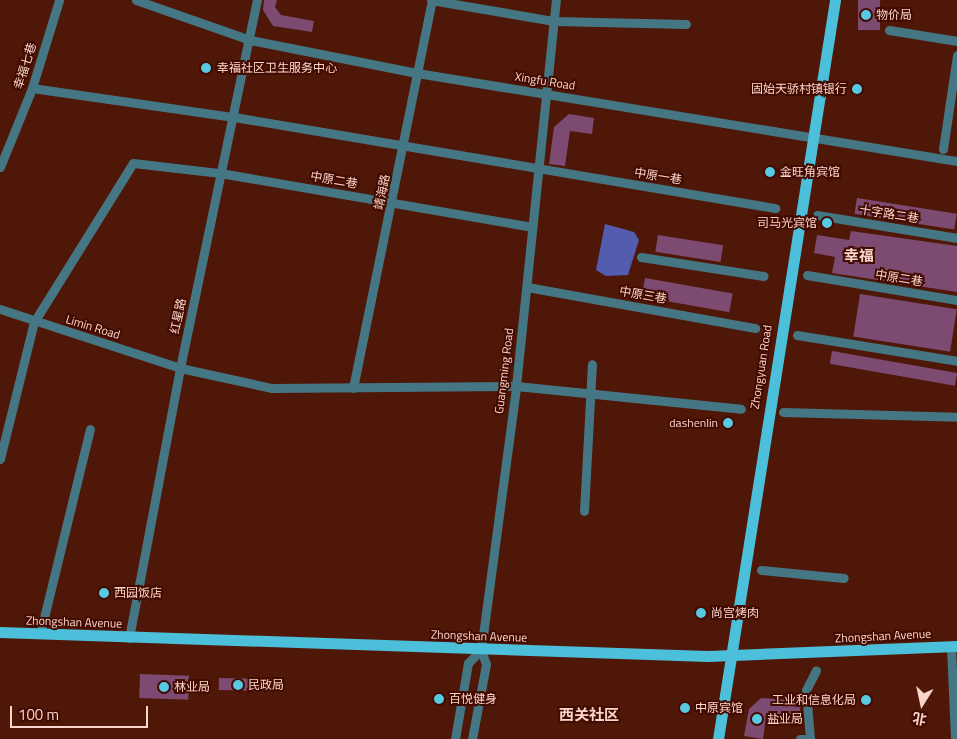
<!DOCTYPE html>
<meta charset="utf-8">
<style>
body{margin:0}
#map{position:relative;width:957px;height:739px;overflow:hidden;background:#4f1707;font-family:"Titillium Web","Noto Sans SC",sans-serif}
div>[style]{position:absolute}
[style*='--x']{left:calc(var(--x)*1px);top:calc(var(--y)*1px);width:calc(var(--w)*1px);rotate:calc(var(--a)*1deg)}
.water>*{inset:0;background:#535cae}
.building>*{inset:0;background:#7d4a71;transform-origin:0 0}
.minor>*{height:9px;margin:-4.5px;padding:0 4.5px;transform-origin:4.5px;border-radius:4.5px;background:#447683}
.major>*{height:11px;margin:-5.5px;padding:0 5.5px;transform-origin:5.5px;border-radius:5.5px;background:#4cc0db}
.dots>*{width:14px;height:14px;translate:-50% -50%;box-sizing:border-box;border:2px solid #430b00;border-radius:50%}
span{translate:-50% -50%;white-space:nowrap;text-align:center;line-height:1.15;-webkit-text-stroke:4px #430b00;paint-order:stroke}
.poi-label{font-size:12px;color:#fad5cb}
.left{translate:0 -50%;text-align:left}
.right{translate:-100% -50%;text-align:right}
.street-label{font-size:12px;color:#fad5cb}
.quarter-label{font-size:15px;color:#fad5cb;font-weight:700}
.north{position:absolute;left:897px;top:679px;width:50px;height:50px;-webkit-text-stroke:4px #430b00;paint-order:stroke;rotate:190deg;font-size:14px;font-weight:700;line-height:20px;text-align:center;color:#fad5cb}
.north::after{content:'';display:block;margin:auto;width:18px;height:22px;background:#fad5cb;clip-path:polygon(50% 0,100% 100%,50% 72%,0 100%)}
.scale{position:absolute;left:10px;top:706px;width:138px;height:22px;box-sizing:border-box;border:2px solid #fad5cb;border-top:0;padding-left:6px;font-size:15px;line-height:18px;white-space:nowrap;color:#fad5cb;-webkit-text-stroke:4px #430b00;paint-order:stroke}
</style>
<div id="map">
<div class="water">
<div style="clip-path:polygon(605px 224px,634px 232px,639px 240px,628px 275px,606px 276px,596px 270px)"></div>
</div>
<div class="building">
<div style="clip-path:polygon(264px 0,277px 0,275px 7px,281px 15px,314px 21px,312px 32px,273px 26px,263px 10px)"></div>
<div style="left:858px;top:0;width:22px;height:30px"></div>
<div style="clip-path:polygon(569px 114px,594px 118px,592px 134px,570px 131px,565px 166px,549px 164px,554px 127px)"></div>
<div style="left:857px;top:198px;width:101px;height:16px;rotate:9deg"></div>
<div style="clip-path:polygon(851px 231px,957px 246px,957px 292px,832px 273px,835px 257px,814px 253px,817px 235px,849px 240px)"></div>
<div style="left:658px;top:235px;width:66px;height:17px;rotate:9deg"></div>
<div style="left:645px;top:278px;width:89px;height:19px;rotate:10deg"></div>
<div style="left:860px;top:294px;width:98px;height:43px;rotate:9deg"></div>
<div style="left:832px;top:351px;width:127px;height:13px;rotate:10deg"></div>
<div style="left:140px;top:674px;width:49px;height:24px;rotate:2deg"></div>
<div style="left:219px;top:678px;width:39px;height:12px;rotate:1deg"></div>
<div style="clip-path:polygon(761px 698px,801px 701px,799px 720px,766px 717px,763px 739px,744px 736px,749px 709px)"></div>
</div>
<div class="minor">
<div style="--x:136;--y:0;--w:121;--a:19.3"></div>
<div style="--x:250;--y:40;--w:170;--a:11.2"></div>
<div style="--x:417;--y:73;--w:547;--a:9.26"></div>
<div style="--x:431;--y:0;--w:125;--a:9.7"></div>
<div style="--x:554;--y:21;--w:132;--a:1.3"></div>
<div style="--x:889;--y:30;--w:69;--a:9.2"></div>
<div style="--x:32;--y:88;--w:204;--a:8.2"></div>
<div style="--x:234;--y:117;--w:549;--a:9.55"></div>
<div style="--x:943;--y:149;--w:95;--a:-81.5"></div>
<div style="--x:0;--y:167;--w:85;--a:-67.9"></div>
<div style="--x:32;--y:88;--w:92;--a:-72.9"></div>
<div style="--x:817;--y:215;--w:142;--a:9.3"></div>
<div style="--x:641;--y:257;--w:124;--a:8.8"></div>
<div style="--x:807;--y:275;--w:152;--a:9.5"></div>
<div style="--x:527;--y:287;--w:232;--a:10.2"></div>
<div style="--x:0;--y:309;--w:189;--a:18.1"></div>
<div style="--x:180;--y:368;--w:94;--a:12.3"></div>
<div style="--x:272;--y:388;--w:244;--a:-0.5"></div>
<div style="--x:516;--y:386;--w:226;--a:5.8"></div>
<div style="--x:797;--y:335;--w:162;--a:9.2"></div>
<div style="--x:353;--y:388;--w:396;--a:-78.5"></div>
<div style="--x:783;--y:412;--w:174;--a:1.6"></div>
<div style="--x:0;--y:459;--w:141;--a:-76.1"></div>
<div style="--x:34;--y:322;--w:187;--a:-58.1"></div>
<div style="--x:133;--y:163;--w:88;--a:6.6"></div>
<div style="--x:220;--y:173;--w:317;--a:9.8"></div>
<div style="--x:584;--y:511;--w:147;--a:-86.9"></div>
<div style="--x:761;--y:570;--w:83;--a:5.5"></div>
<div style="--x:40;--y:634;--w:211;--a:-76.3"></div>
<div style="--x:129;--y:638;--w:275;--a:-79.3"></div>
<div style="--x:180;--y:368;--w:376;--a:-78.2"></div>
<div style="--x:951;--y:647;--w:92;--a:87.5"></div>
<div style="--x:455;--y:739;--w:77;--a:-80.3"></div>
<div style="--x:468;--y:663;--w:18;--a:-45"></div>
<div style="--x:472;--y:739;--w:76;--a:-79.4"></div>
<div style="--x:486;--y:664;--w:15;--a:-110"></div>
<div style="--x:481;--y:650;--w:266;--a:-82.4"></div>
<div style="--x:516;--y:386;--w:388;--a:-84.1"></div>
<div style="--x:800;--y:739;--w:10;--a:0"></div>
<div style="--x:810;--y:739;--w:49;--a:-94.7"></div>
<div style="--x:806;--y:690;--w:22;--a:-63"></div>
</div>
<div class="major">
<div style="--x:0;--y:632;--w:708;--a:1.94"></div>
<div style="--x:708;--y:656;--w:249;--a:-2.3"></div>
<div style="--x:718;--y:739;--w:748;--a:-81"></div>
</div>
<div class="dots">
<div style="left:866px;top:15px;background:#58c9e3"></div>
<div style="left:206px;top:68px;background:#58c9e3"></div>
<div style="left:857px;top:89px;background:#58c9e3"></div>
<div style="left:770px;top:172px;background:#58c9e3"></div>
<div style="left:827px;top:223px;background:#58c9e3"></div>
<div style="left:728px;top:423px;background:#58c9e3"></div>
<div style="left:104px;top:593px;background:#58c9e3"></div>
<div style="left:701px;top:613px;background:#58c9e3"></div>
<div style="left:238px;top:685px;background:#58c9e3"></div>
<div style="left:164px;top:687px;background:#58c9e3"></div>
<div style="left:439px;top:699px;background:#58c9e3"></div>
<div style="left:866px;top:700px;background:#58c9e3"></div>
<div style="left:685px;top:708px;background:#58c9e3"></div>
<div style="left:757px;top:719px;background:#58c9e3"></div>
</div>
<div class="poi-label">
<span class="left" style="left:876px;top:15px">物价局</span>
<span class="left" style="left:217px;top:68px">幸福社区卫生服务中心</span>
<span class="right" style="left:847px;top:89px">固始天骄村镇银行</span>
<span class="left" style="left:780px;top:172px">金旺角宾馆</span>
<span class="right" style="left:817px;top:223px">司马光宾馆</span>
<span class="right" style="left:718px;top:423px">dashenlin</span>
<span class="left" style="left:114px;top:593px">西园饭店</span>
<span class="left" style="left:711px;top:613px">尚宫烤肉</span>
<span class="left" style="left:248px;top:685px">民政局</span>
<span class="left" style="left:174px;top:687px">林业局</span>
<span class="left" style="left:449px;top:699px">百悦健身</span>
<span class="right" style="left:856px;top:700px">工业和信息化局</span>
<span class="left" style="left:695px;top:708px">中原宾馆</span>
<span class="left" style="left:767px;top:719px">盐业局</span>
</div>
<div class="street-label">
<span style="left:25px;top:66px;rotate:-72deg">幸福七巷</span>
<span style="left:545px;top:81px;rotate:9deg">Xingfu Road</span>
<span style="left:658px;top:176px;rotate:9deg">中原一巷</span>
<span style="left:334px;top:180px;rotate:10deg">中原二巷</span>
<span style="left:382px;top:192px;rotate:-79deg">靖海路</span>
<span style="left:889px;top:214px;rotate:9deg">十字路二巷</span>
<span style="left:899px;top:278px;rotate:9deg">中原二巷</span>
<span style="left:643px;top:295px;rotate:10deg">中原三巷</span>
<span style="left:178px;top:316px;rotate:-78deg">红星路</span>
<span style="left:93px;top:327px;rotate:17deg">Limin Road</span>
<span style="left:761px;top:367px;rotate:-81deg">Zhongyuan Road</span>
<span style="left:504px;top:371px;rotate:-83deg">Guangming Road</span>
<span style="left:74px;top:622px;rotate:2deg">Zhongshan Avenue</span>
<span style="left:479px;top:636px;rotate:2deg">Zhongshan Avenue</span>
<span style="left:883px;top:636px;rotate:-3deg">Zhongshan Avenue</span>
</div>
<div class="quarter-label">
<span style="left:859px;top:256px">幸福</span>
<span style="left:589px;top:715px">西关社区</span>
</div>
<div class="north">北</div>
<div class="scale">100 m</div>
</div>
